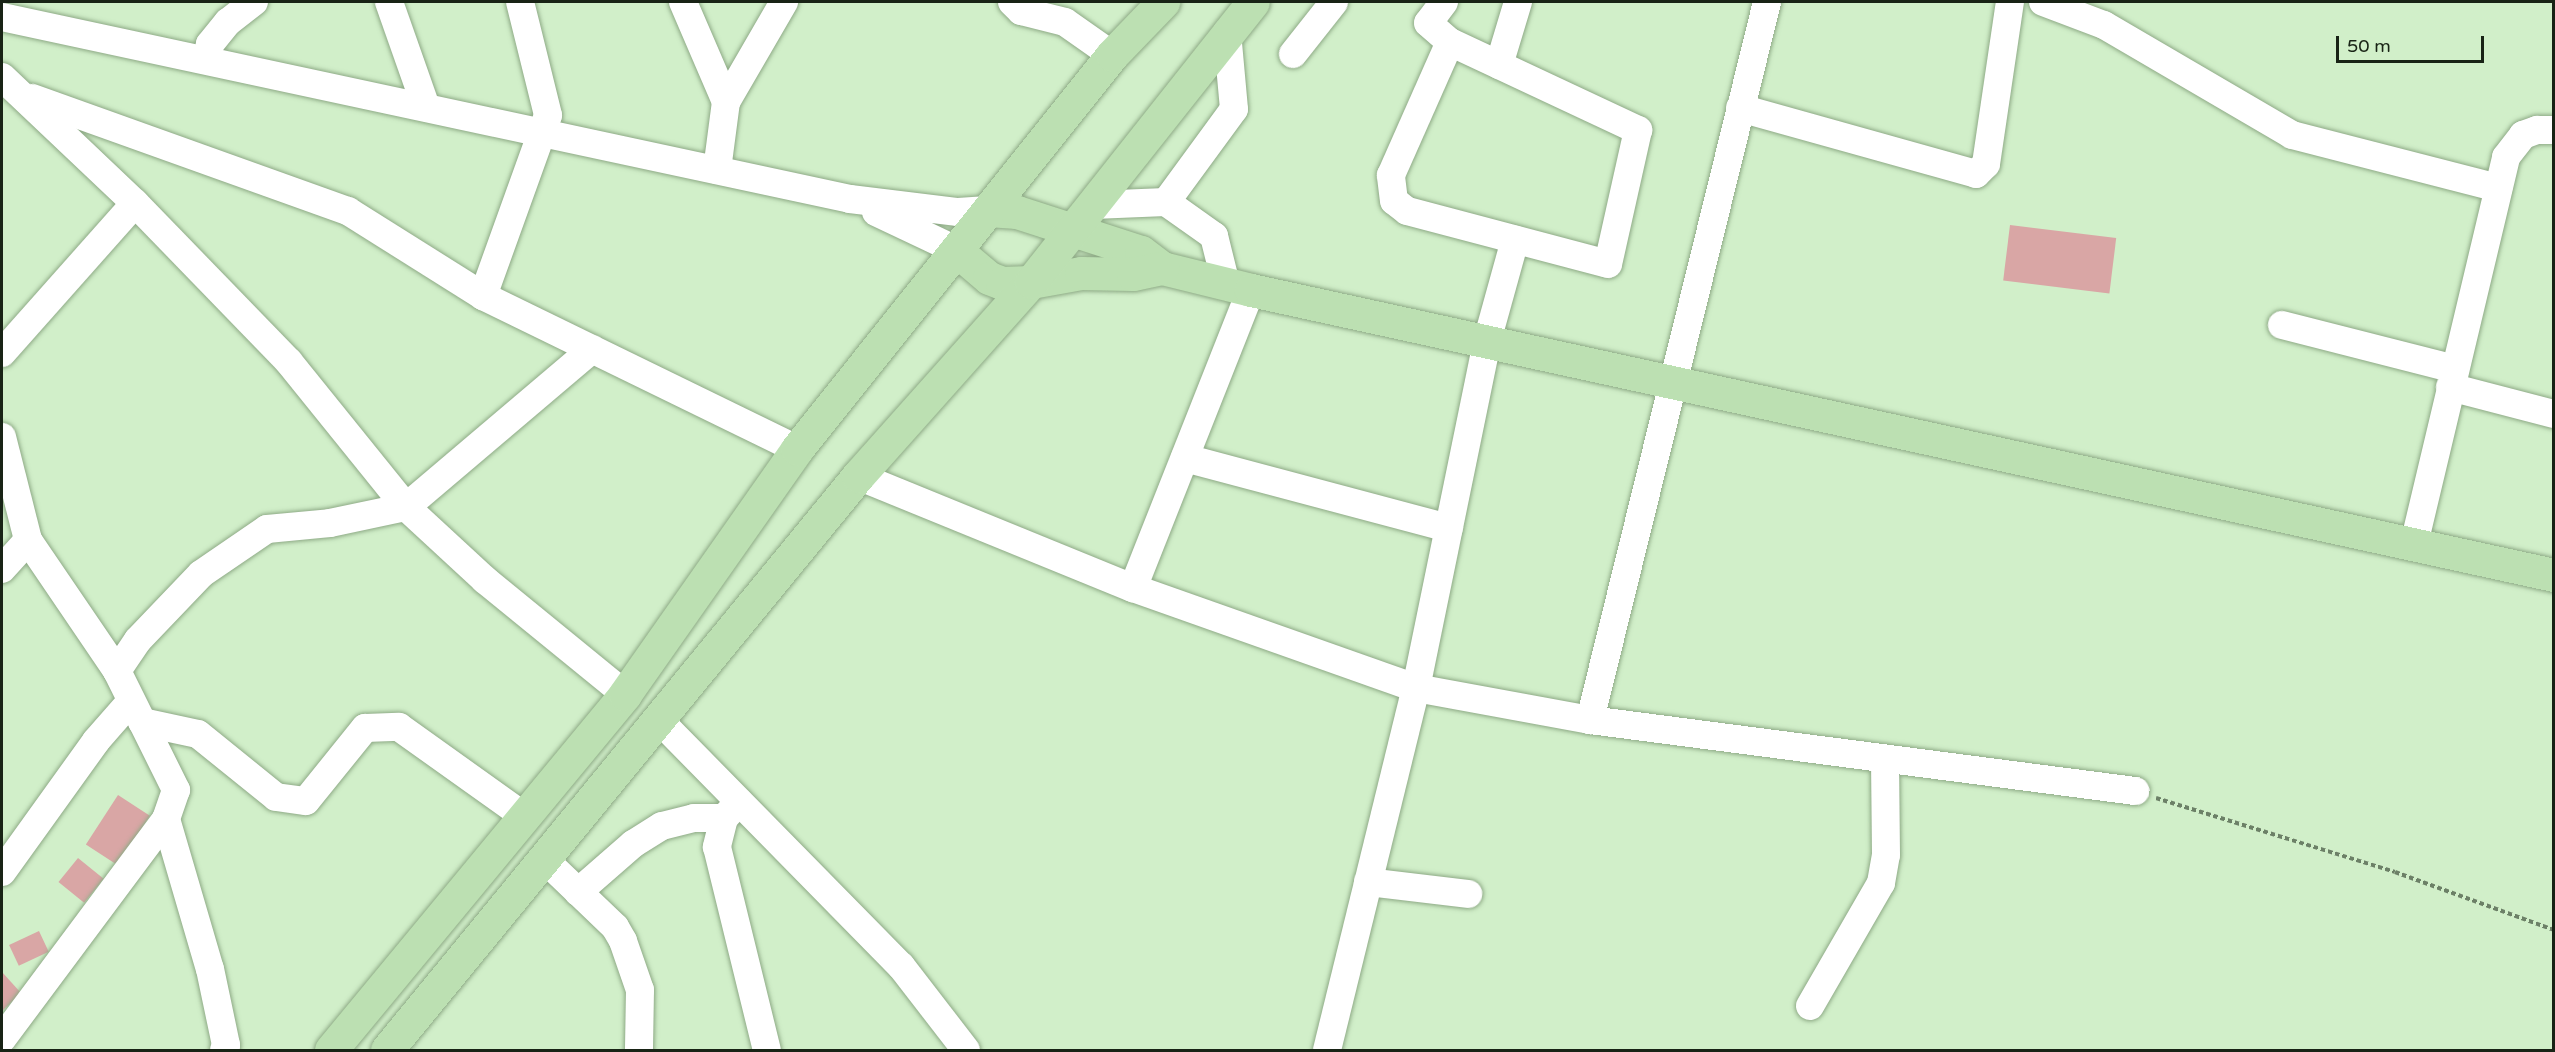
<!DOCTYPE html>
<style>
body{margin:0}
#map{position:relative;width:2555px;height:1052px;overflow:hidden;background:#d1efc9;font-family:"Varela Round",sans-serif}
div>[style]{position:absolute}
[style*='--x']{left:calc(var(--x)*1px);top:calc(var(--y)*1px);width:calc(var(--w)*1px);rotate:calc(var(--a)*1deg)}
.building>*{inset:0;background:#d9a6a5;transform-origin:0 0}
.path>*{height:4px;margin-top:-2px;transform-origin:0;background:repeating-linear-gradient(90deg,#6c8067 0 4.5px,transparent 0 7.5px)}
.roads{filter:drop-shadow(0 0 2px #8eaa86) drop-shadow(0 0 2px #8eaa86)}
.minor>*{height:28px;margin:-14px;padding:0 14px;transform-origin:14px;border-radius:14px;background:#fff}
.major>*{height:33px;margin:-16.5px;padding:0 16.5px;transform-origin:16.5px;border-radius:16.5px;background:#bce0b2}
span{translate:-50% -50%;white-space:nowrap;text-align:center;line-height:1.15;-webkit-text-stroke:5px #d1efc9;paint-order:stroke}
.frame{position:absolute;inset:0;border:3px solid #182315;pointer-events:none}
.scale{position:absolute;left:2336px;top:36px;width:148px;height:27px;box-sizing:border-box;border:3px solid #182315;border-top:0;padding-left:8px;font-size:18px;line-height:21px;white-space:nowrap;color:#182315;-webkit-text-stroke:4px #d1efc9;paint-order:stroke}
</style>
<div id="map">
<div class="building">
<div style="left:2010px;top:225px;width:107px;height:56px;rotate:7deg"></div>
<div style="left:118px;top:795px;width:38px;height:59px;rotate:33deg"></div>
<div style="left:78px;top:858px;width:33px;height:31px;rotate:39deg"></div>
<div style="left:39px;top:931px;width:23px;height:33px;rotate:65deg"></div>
<div style="clip-path:polygon(2px 972px,21px 993px,2px 1011px)"></div>
</div>
<div class="path">
<div style="--x:2156;--y:798;--w:250;--a:17.2"></div>
<div style="--x:2395;--y:872;--w:169;--a:20"></div>
</div>
<div class="roads">
<div class="minor">
<div style="--x:389;--y:2;--w:111;--a:70.6"></div>
<div style="--x:683;--y:2;--w:109;--a:66.7"></div>
<div style="--x:1012;--y:2;--w:13;--a:45"></div>
<div style="--x:1021;--y:11;--w:45;--a:14"></div>
<div style="--x:1065;--y:22;--w:57;--a:35.1"></div>
<div style="--x:1444;--y:2;--w:26;--a:127"></div>
<div style="--x:1428;--y:23;--w:29;--a:41"></div>
<div style="--x:1450;--y:42;--w:208;--a:25.1"></div>
<div style="--x:1638;--y:130;--w:137;--a:102.6"></div>
<div style="--x:1608;--y:264;--w:208;--a:-165.2"></div>
<div style="--x:1407;--y:211;--w:16;--a:-142"></div>
<div style="--x:1394;--y:201;--w:26;--a:-97"></div>
<div style="--x:1391;--y:175;--w:145;--a:-66.1"></div>
<div style="--x:2043;--y:2;--w:65;--a:20.7"></div>
<div style="--x:2104;--y:25;--w:218;--a:30.3"></div>
<div style="--x:2292;--y:135;--w:213;--a:14.4"></div>
<div style="--x:2;--y:17;--w:867;--a:12.11"></div>
<div style="--x:850;--y:199;--w:109;--a:6.9"></div>
<div style="--x:958;--y:212;--w:30;--a:-4"></div>
<div style="--x:1293;--y:54;--w:66;--a:-51.7"></div>
<div style="--x:207;--y:59;--w:15;--a:-79"></div>
<div style="--x:210;--y:44;--w:28;--a:-51"></div>
<div style="--x:228;--y:22;--w:33;--a:-38"></div>
<div style="--x:1499;--y:65;--w:66;--a:-73.2"></div>
<div style="--x:2;--y:77;--w:183;--a:43.5"></div>
<div style="--x:135;--y:203;--w:221;--a:45.9"></div>
<div style="--x:289;--y:362;--w:186;--a:51.1"></div>
<div style="--x:406;--y:507;--w:108;--a:42.7"></div>
<div style="--x:485;--y:580;--w:181;--a:39.2"></div>
<div style="--x:32;--y:98;--w:336;--a:19.7"></div>
<div style="--x:348;--y:211;--w:160;--a:32.2"></div>
<div style="--x:483;--y:296;--w:349;--a:26"></div>
<div style="--x:1740;--y:108;--w:245;--a:15.6"></div>
<div style="--x:1976;--y:174;--w:14;--a:-45"></div>
<div style="--x:1986;--y:164;--w:164;--a:-81.6"></div>
<div style="--x:717;--y:170;--w:69;--a:-82.5"></div>
<div style="--x:726;--y:102;--w:116;--a:-59.9"></div>
<div style="--x:1166;--y:202;--w:59;--a:35.3"></div>
<div style="--x:1214;--y:236;--w:49;--a:76"></div>
<div style="--x:1093;--y:205;--w:73;--a:-2.4"></div>
<div style="--x:1166;--y:202;--w:115;--a:-53.8"></div>
<div style="--x:1234;--y:109;--w:77;--a:-95.2"></div>
<div style="--x:876;--y:212;--w:89;--a:25.4"></div>
<div style="--x:483;--y:296;--w:192;--a:-70.2"></div>
<div style="--x:548;--y:115;--w:116;--a:-103.9"></div>
<div style="--x:2282;--y:325;--w:178;--a:14.3"></div>
<div style="--x:2;--y:353;--w:200;--a:-48.4"></div>
<div style="--x:2450;--y:387;--w:107;--a:14.6"></div>
<div style="--x:2;--y:437;--w:106;--a:75.8"></div>
<div style="--x:28;--y:540;--w:158;--a:55.8"></div>
<div style="--x:117;--y:671;--w:133;--a:63.6"></div>
<div style="--x:176;--y:790;--w:31;--a:109"></div>
<div style="--x:166;--y:819;--w:274;--a:126.7"></div>
<div style="--x:1185;--y:458;--w:273;--a:14.9"></div>
<div style="--x:858;--y:476;--w:297;--a:22.2"></div>
<div style="--x:1133;--y:588;--w:300;--a:19.5"></div>
<div style="--x:1416;--y:688;--w:177;--a:10.4"></div>
<div style="--x:1590;--y:720;--w:550;--a:7.42"></div>
<div style="--x:2414;--y:544;--w:398;--a:-76.6"></div>
<div style="--x:2506;--y:157;--w:28;--a:-52"></div>
<div style="--x:2523;--y:135;--w:15;--a:-20"></div>
<div style="--x:2537;--y:130;--w:17;--a:0"></div>
<div style="--x:2;--y:569;--w:39;--a:-48"></div>
<div style="--x:1133;--y:588;--w:321;--a:-68.4"></div>
<div style="--x:117;--y:671;--w:37;--a:-56"></div>
<div style="--x:138;--y:640;--w:91;--a:-46.3"></div>
<div style="--x:201;--y:574;--w:80;--a:-34.3"></div>
<div style="--x:267;--y:529;--w:63;--a:-5.4"></div>
<div style="--x:330;--y:523;--w:78;--a:-11.9"></div>
<div style="--x:406;--y:507;--w:244;--a:-40.3"></div>
<div style="--x:1590;--y:720;--w:739;--a:-76.15"></div>
<div style="--x:660;--y:721;--w:344;--a:45.5"></div>
<div style="--x:901;--y:966;--w:106;--a:52.3"></div>
<div style="--x:142;--y:722;--w:57;--a:12.1"></div>
<div style="--x:198;--y:734;--w:100;--a:38.9"></div>
<div style="--x:276;--y:797;--w:30;--a:8"></div>
<div style="--x:306;--y:801;--w:94;--a:-51.1"></div>
<div style="--x:365;--y:728;--w:34;--a:-2"></div>
<div style="--x:399;--y:727;--w:153;--a:35.5"></div>
<div style="--x:739;--y:802;--w:22;--a:133"></div>
<div style="--x:724;--y:818;--w:30;--a:104"></div>
<div style="--x:717;--y:847;--w:209;--a:76.2"></div>
<div style="--x:166;--y:819;--w:156;--a:73.7"></div>
<div style="--x:210;--y:969;--w:78;--a:78.1"></div>
<div style="--x:226;--y:1045;--w:5;--a:112"></div>
<div style="--x:545;--y:860;--w:97;--a:43.7"></div>
<div style="--x:615;--y:927;--w:16;--a:60"></div>
<div style="--x:623;--y:941;--w:52;--a:70.9"></div>
<div style="--x:640;--y:990;--w:60;--a:91"></div>
<div style="--x:2;--y:872;--w:161;--a:-54.3"></div>
<div style="--x:96;--y:741;--w:53;--a:-48.8"></div>
<div style="--x:1368;--y:882;--w:101;--a:6.8"></div>
<div style="--x:578;--y:892;--w:73;--a:-41.1"></div>
<div style="--x:633;--y:844;--w:34;--a:-32"></div>
<div style="--x:662;--y:826;--w:33;--a:-14"></div>
<div style="--x:694;--y:818;--w:30;--a:0"></div>
<div style="--x:1810;--y:1006;--w:142;--a:-60"></div>
<div style="--x:1881;--y:883;--w:28;--a:-80"></div>
<div style="--x:1886;--y:855;--w:96;--a:-90.6"></div>
<div style="--x:1327;--y:1050;--w:373;--a:-76.2"></div>
<div style="--x:1416;--y:688;--w:354;--a:-78.4"></div>
<div style="--x:1487;--y:341;--w:105;--a:-74.5"></div>
</div>
<div class="major">
<div style="--x:988;--y:210;--w:29;--a:4"></div>
<div style="--x:1017;--y:212;--w:130;--a:17.9"></div>
<div style="--x:1141;--y:252;--w:26;--a:37"></div>
<div style="--x:1162;--y:268;--w:92;--a:13.9"></div>
<div style="--x:1251;--y:290;--w:1334;--a:12.34"></div>
<div style="--x:956;--y:250;--w:43;--a:40.3"></div>
<div style="--x:989;--y:278;--w:14;--a:21"></div>
<div style="--x:1002;--y:283;--w:29;--a:-2"></div>
<div style="--x:1031;--y:282;--w:51;--a:-10.2"></div>
<div style="--x:1081;--y:273;--w:52;--a:1.1"></div>
<div style="--x:1133;--y:274;--w:30;--a:-12"></div>
<div style="--x:331;--y:1050;--w:462;--a:-50.4"></div>
<div style="--x:625;--y:694;--w:299;--a:-54.9"></div>
<div style="--x:797;--y:449;--w:504;--a:-51.36"></div>
<div style="--x:1112;--y:55;--w:74;--a:-46.1"></div>
<div style="--x:387;--y:1050;--w:743;--a:-50.63"></div>
<div style="--x:858;--y:476;--w:260;--a:-48.3"></div>
<div style="--x:1031;--y:282;--w:357;--a:-51.6"></div>
</div>
</div>
<div class="frame"></div>
<div class="scale">50 m</div>
</div>
